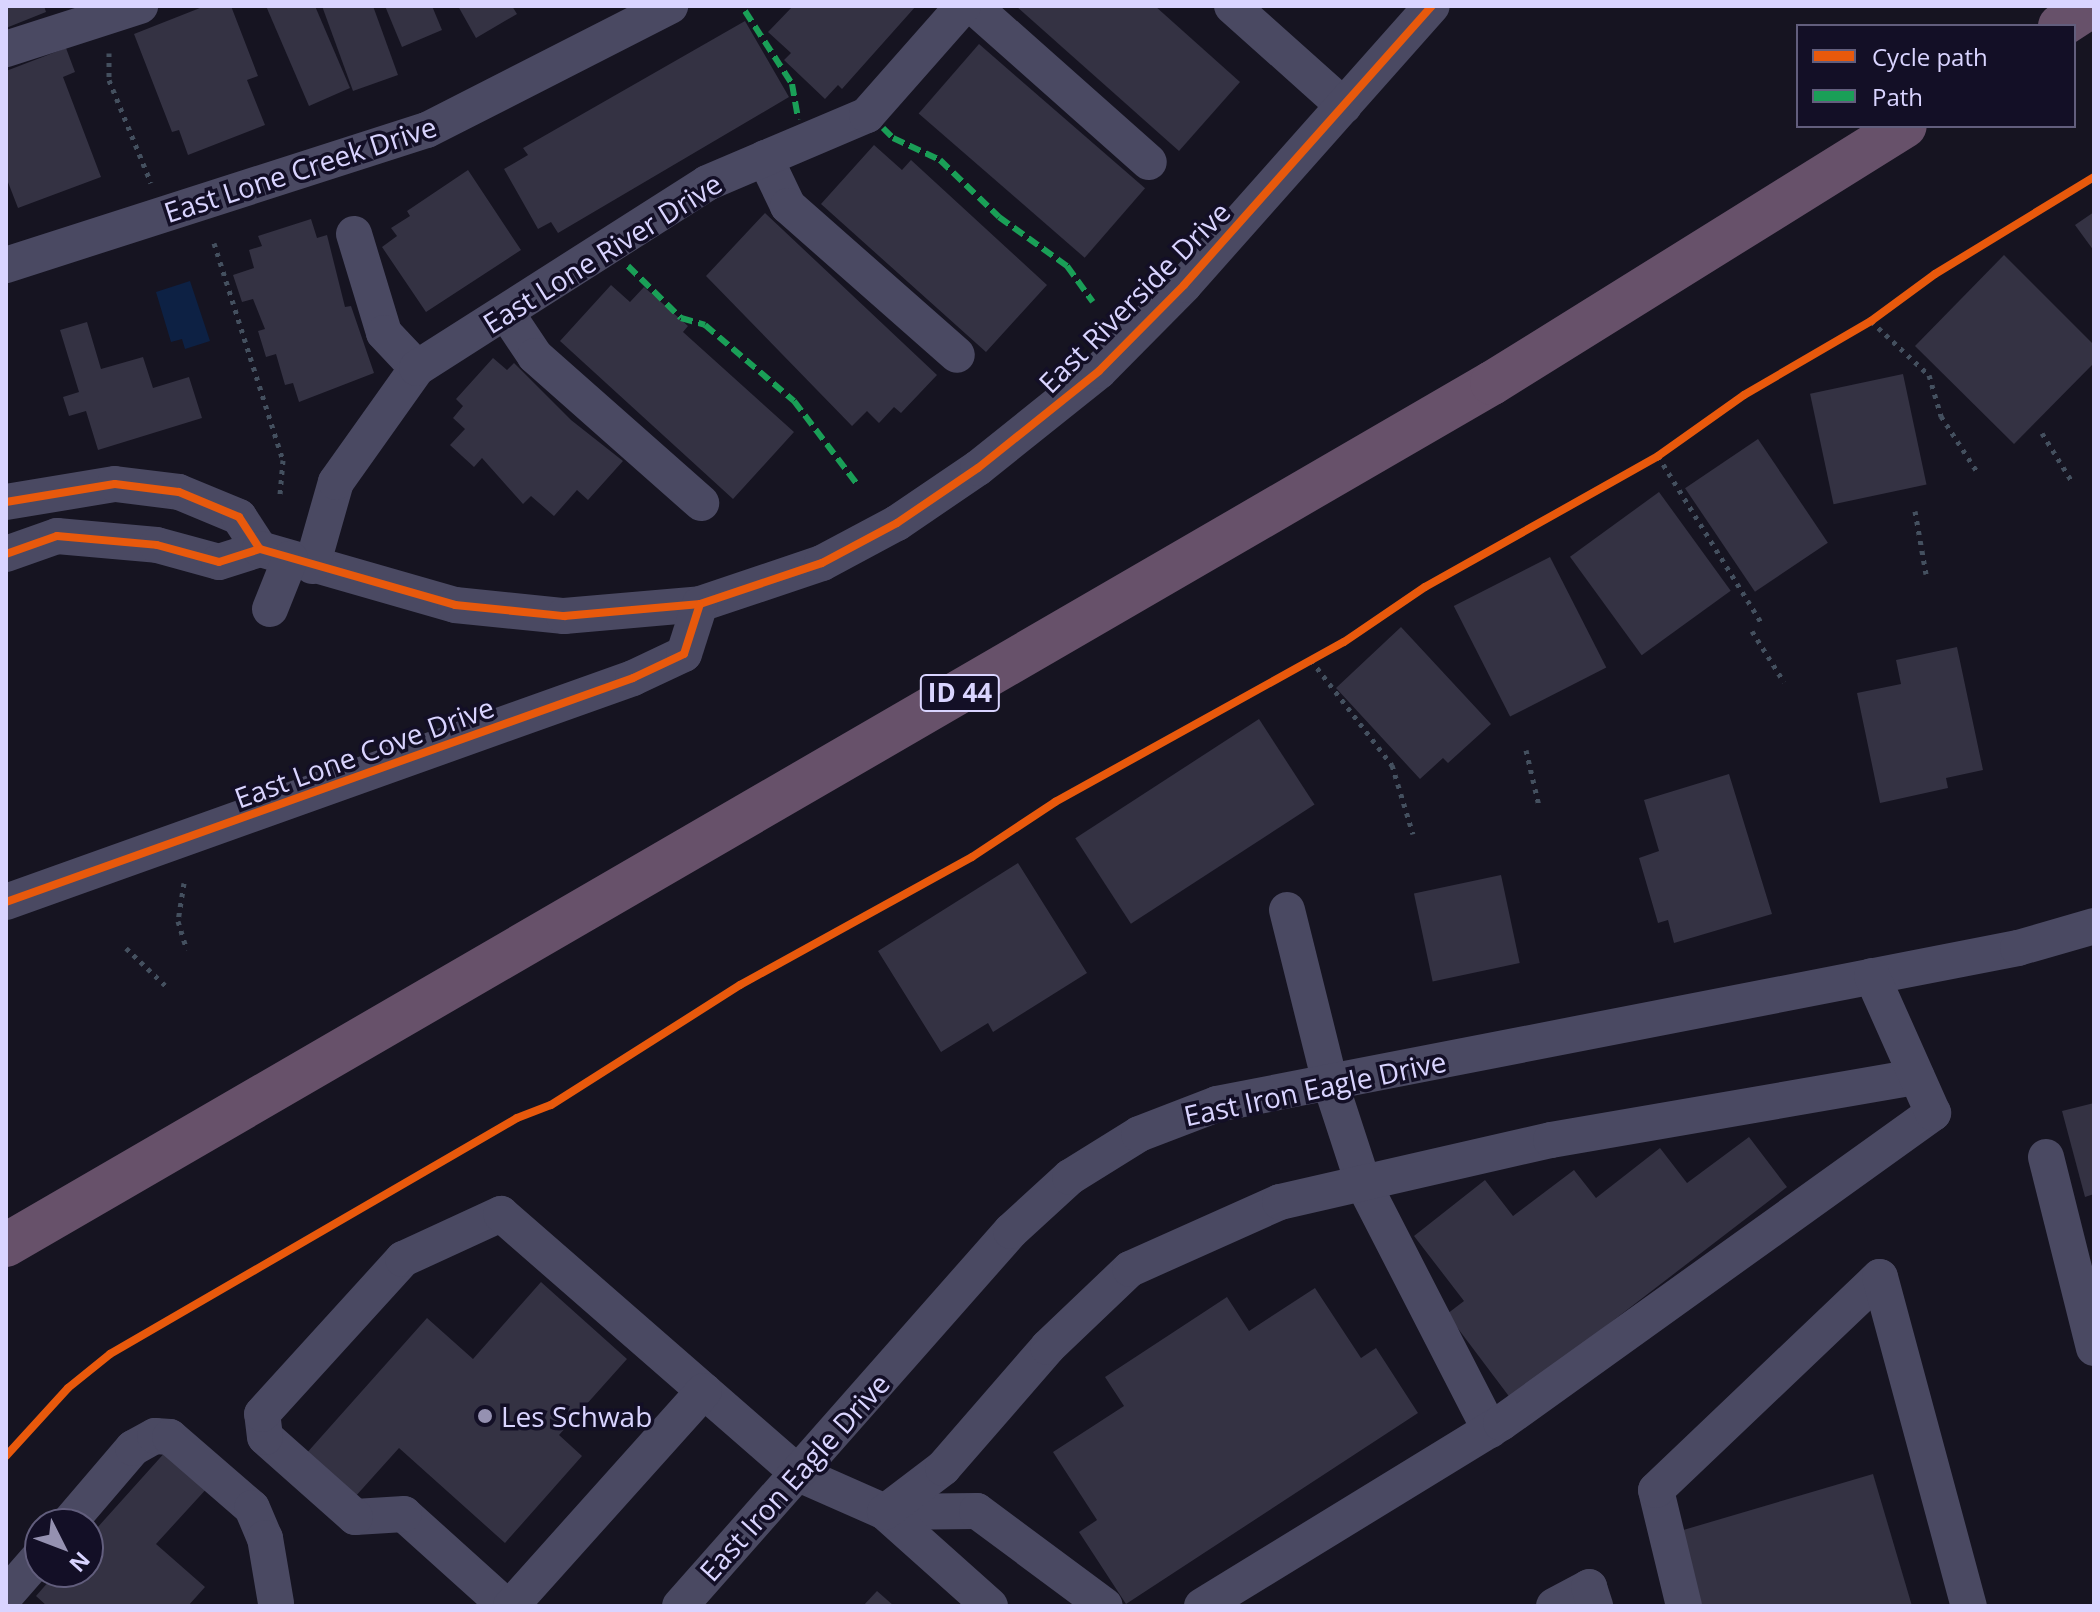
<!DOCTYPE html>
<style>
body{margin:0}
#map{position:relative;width:2100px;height:1612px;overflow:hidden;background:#161421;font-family:"Open Sans",sans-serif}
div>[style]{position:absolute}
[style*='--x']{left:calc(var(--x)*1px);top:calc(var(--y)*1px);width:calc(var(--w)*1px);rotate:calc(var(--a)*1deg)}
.water>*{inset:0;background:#0d2144}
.building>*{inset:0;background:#343243;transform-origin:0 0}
.path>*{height:5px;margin-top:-2.5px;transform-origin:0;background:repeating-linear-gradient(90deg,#44505f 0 4px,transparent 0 10px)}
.minor>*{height:36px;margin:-18px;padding:0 18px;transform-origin:18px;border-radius:18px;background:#4a4962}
.highway>*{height:44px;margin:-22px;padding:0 22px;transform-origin:22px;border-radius:22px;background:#67516a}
.quiet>*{height:6px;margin-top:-3px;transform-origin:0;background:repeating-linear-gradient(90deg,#1a9f57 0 12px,transparent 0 18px)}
.cycleway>*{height:8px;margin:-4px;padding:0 4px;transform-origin:4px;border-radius:4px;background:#e8590c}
.dots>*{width:22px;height:22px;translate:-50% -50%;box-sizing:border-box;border:4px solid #130f26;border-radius:50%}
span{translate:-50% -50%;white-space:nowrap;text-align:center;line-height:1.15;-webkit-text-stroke:7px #130f26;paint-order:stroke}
.shield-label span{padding:2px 6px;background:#130f26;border:2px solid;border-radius:6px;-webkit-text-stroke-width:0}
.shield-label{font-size:26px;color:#d9d4ff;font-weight:700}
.street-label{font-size:28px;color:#d9d4ff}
.poi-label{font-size:28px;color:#d9d4ff}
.left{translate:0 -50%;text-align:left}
.frame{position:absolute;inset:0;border:8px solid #d9d4ff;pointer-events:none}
.legend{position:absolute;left:1796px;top:24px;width:280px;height:104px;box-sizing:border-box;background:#130f26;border:2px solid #625e7d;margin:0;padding:10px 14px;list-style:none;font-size:24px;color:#d9d4ff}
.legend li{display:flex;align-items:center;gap:16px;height:40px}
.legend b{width:40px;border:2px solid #625e7d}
.north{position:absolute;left:24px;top:1508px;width:80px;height:80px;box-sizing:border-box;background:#130f26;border:2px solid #625e7d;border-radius:50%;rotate:132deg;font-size:22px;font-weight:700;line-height:32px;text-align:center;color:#d9d4ff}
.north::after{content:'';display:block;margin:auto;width:28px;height:36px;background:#9591b1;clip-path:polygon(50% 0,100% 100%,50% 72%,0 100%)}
</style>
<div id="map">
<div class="water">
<div style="clip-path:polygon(190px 281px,210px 341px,185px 349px,182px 339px,171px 342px,156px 292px)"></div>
</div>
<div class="building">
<div style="clip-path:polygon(6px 6px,44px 6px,46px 12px,6px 28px)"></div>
<div style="clip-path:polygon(205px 6px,231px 6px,258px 76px,247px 80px,265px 125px,188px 155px,179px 130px,172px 132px,134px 34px)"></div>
<div style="clip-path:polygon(266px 6px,315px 6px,350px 88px,309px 106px)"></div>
<div style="clip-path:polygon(322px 6px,373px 6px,398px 75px,353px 91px)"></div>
<div style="clip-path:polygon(385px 6px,432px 6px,442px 30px,402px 47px)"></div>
<div style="clip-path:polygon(458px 6px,512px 6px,517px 14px,476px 38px)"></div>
<div style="clip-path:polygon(793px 6px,916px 6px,842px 89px,838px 85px,825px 99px,784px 60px,791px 53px,768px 32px)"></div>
<div style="clip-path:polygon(1016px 6px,1155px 6px,1240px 82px,1179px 151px)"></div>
<div style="clip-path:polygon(745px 21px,789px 97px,558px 233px,551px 222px,538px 229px,504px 169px,528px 155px,523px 148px)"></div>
<div style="left:979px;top:44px;width:220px;height:92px;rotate:41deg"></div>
<div style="clip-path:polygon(66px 48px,75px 72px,63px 77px,101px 177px,18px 208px,6px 177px,6px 71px)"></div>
<div style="clip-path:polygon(874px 145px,902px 170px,911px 160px,1047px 285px,986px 352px,821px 204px)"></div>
<div style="clip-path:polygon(468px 170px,521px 250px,426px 312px,382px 247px,397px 236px,391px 228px,410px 216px,407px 211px)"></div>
<div style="clip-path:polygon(2094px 212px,2094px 251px,2075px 225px)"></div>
<div style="clip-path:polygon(765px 213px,937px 375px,901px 413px,894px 407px,879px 423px,867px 411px,852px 426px,706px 276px)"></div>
<div style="clip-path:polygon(311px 219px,317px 238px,327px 235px,345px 307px,351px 306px,374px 373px,299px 402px,293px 383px,285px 385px,276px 354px,266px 357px,258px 331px,265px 329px,253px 299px,242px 302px,233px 275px,254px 268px,249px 250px,262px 246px,258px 236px)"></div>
<div style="clip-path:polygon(2004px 255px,2094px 345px,2094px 363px,2014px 444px,1915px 346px)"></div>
<div style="clip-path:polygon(611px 285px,630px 302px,644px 287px,688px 326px,683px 332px,794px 432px,733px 499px,560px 341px)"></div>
<div style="clip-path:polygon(87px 322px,101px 369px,143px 357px,153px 388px,189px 377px,202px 418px,98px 450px,86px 411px,69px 416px,63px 397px,79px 392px,60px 330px)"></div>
<div style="clip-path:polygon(493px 358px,507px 370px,514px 363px,571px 420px,623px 461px,588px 500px,577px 490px,554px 516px,531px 496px,523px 504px,482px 458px,474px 467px,450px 445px,465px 429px,453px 418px,463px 406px,456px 399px)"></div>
<div style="left:1903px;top:374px;width:113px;height:95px;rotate:78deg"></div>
<div style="left:1758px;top:439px;width:125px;height:88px;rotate:56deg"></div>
<div style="left:1659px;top:492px;width:122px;height:110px;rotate:54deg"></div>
<div style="left:1550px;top:557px;width:124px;height:108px;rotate:63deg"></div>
<div style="clip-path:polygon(1401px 627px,1491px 724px,1448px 763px,1443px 758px,1420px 779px,1336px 688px)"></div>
<div style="clip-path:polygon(1957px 647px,1983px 770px,1946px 778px,1948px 788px,1880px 803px,1857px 693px,1901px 684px,1896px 660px)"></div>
<div style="left:1259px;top:719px;width:102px;height:219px;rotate:57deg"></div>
<div style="clip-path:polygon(1729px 774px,1772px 914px,1674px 943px,1668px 920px,1658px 923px,1639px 858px,1659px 851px,1644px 800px)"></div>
<div style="clip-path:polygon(1018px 863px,1087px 973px,993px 1032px,988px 1023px,941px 1052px,878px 951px)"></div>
<div style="left:1501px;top:875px;width:90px;height:89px;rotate:78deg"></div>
<div style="clip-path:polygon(2094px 1103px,2094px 1194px,2085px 1197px,2062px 1111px)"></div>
<div style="clip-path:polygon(1749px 1137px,1787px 1187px,1511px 1399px,1447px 1314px,1464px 1301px,1414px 1236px,1485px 1180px,1513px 1216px,1574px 1170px,1596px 1198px,1660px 1148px,1687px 1183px)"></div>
<div style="clip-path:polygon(541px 1282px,627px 1359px,559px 1435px,582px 1456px,505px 1543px,399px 1448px,354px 1498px,305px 1455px,427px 1318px,473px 1359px)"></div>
<div style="clip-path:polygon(1315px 1288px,1361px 1358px,1376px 1348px,1418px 1413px,1126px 1604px,1079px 1532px,1097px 1520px,1053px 1452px,1124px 1406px,1105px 1377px,1227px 1297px,1249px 1331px)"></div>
<div style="clip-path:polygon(168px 1449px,209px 1486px,156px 1544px,205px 1587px,188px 1606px,47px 1606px,36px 1596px,57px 1572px,88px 1572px,88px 1538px)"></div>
<div style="clip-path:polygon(1873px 1474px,1912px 1606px,1702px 1606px,1680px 1531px)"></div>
<div style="clip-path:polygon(877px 1591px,894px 1606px,863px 1606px)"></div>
</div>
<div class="path">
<div style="--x:109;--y:53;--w:27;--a:90"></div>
<div style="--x:109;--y:80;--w:111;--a:67.8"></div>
<div style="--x:214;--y:243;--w:228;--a:72.4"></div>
<div style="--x:283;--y:460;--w:34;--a:95"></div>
<div style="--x:1871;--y:321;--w:79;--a:43"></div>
<div style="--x:1929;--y:375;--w:43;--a:73.7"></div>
<div style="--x:1941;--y:416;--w:68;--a:57"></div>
<div style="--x:2042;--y:433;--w:55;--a:58.3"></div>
<div style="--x:1658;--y:456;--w:195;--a:58.2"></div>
<div style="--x:1915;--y:511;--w:64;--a:80.1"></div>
<div style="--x:1752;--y:631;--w:60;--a:57.9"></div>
<div style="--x:1311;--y:660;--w:133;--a:52.4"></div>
<div style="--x:1392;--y:765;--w:72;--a:73.1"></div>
<div style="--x:1526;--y:750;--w:57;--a:76.9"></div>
<div style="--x:184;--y:883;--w:38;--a:99"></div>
<div style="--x:178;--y:921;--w:30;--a:73"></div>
<div style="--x:126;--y:948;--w:58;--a:43.6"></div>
</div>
<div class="minor">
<div style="--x:973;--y:6;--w:235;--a:41.6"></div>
<div style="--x:1232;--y:6;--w:150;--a:41.8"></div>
<div style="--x:6;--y:49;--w:141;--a:-17.8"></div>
<div style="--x:765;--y:158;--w:53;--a:64.4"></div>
<div style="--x:788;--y:206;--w:225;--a:41.4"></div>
<div style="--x:354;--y:234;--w:103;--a:73.1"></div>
<div style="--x:384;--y:333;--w:48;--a:46.7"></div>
<div style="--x:6;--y:265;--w:442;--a:-17.8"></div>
<div style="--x:427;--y:130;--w:273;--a:-27"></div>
<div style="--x:507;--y:314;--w:50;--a:56.3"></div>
<div style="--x:535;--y:356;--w:222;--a:41.5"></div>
<div style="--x:6;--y:502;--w:110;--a:-9.4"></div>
<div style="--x:115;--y:484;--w:64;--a:7.1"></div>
<div style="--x:179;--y:492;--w:65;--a:22.6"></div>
<div style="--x:239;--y:517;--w:38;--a:57"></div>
<div style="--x:6;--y:554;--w:54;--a:-19.4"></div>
<div style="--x:57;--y:536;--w:100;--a:5.1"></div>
<div style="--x:157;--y:545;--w:64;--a:15.3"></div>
<div style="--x:219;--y:562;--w:43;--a:-17.6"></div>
<div style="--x:260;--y:549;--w:203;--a:16"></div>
<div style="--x:455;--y:605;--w:110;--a:5.8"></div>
<div style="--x:564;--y:616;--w:137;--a:-5"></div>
<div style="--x:700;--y:604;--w:129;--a:-18.6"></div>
<div style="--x:822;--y:563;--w:85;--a:-28.1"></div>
<div style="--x:897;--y:523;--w:98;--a:-34.2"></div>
<div style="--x:978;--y:468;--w:155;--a:-38.7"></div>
<div style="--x:1099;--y:371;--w:121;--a:-45.3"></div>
<div style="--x:1184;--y:285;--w:373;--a:-48.4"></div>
<div style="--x:312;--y:566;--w:87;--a:-74.1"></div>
<div style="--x:336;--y:482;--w:140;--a:-54.6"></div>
<div style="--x:417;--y:368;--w:344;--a:-32.5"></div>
<div style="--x:707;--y:183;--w:174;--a:-23"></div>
<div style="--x:867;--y:115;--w:145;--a:-48.6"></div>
<div style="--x:270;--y:609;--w:54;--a:-68.2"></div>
<div style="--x:6;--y:902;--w:666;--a:-19.66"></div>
<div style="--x:633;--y:678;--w:56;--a:-25.2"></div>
<div style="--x:684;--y:654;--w:52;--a:-72.3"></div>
<div style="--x:1287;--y:910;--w:177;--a:76"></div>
<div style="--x:1330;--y:1082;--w:106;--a:71.9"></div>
<div style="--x:1363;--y:1183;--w:278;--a:62.8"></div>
<div style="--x:2046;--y:1157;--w:197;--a:75.9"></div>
<div style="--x:68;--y:1524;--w:100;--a:-49.5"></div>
<div style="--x:133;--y:1448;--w:25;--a:-29"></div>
<div style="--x:155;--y:1436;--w:15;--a:4"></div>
<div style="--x:170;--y:1437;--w:108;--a:40.9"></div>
<div style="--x:252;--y:1508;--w:33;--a:67"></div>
<div style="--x:265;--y:1538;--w:66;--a:80.4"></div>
<div style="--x:6;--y:1595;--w:52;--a:-48.9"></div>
<div style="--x:506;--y:1606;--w:137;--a:-138"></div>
<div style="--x:404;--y:1514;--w:49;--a:176.5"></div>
<div style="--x:355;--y:1517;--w:120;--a:-138.4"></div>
<div style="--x:265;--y:1437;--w:23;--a:-97"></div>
<div style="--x:262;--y:1414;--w:210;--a:-47.7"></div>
<div style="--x:403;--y:1259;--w:108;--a:-24.7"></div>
<div style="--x:501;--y:1214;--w:395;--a:41.1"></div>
<div style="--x:799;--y:1474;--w:94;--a:23.8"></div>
<div style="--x:885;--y:1512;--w:92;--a:-0.6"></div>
<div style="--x:977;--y:1511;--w:159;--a:36.6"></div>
<div style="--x:511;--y:1606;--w:289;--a:-48.1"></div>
<div style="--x:680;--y:1606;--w:500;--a:-48.57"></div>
<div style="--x:1011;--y:1231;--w:80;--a:-42.5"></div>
<div style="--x:1070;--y:1177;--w:81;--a:-31.9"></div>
<div style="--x:1139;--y:1134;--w:84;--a:-21"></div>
<div style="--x:1217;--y:1104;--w:816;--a:-11.02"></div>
<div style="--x:2018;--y:948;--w:79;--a:-16.1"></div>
<div style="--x:990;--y:1606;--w:141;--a:-138.2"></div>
<div style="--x:885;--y:1512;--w:73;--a:-37.2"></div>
<div style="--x:943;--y:1468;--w:160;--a:-49"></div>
<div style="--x:1048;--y:1347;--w:113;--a:-43.6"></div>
<div style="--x:1130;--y:1269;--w:164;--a:-24.1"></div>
<div style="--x:1280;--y:1202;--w:278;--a:-12.9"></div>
<div style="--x:1551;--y:1140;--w:371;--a:-9.8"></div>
<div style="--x:1202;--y:1606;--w:351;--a:-31.5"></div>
<div style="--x:1501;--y:1423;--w:532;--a:-35.66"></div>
<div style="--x:1933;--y:1113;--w:150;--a:-114"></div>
<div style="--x:1554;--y:1606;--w:40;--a:-28"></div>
<div style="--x:1589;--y:1587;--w:20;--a:72"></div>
<div style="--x:1684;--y:1606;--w:119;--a:-103.6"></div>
<div style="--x:1656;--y:1490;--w:309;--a:-43.6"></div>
<div style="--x:1880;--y:1277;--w:341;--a:74.9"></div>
</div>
<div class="highway">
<div style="--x:2060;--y:26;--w:37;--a:-33"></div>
<div style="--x:6;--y:1245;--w:1718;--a:-30.12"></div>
<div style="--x:1492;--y:383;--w:486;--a:-31.9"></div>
</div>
<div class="quiet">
<div style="--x:745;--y:11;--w:87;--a:57.2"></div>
<div style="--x:792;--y:84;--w:36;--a:80"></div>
<div style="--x:883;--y:128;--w:14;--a:45"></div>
<div style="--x:893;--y:138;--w:52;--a:25.1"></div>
<div style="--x:940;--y:160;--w:82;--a:44"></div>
<div style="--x:999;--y:217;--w:84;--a:35.8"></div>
<div style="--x:1067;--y:266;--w:44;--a:54.2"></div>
<div style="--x:628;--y:266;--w:74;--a:44.5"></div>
<div style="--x:681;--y:318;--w:25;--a:16"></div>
<div style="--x:705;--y:325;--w:117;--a:40.5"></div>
<div style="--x:794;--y:401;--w:104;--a:52.8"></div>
</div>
<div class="cycleway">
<div style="--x:6;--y:502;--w:110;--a:-9.4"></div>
<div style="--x:115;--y:484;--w:64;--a:7.1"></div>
<div style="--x:179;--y:492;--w:65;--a:22.6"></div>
<div style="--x:239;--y:517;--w:38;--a:57"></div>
<div style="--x:6;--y:554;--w:54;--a:-19.4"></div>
<div style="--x:57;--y:536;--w:100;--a:5.1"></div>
<div style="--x:157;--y:545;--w:64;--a:15.3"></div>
<div style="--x:219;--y:562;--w:43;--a:-17.6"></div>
<div style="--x:260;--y:549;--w:203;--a:16"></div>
<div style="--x:455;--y:605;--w:110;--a:5.8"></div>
<div style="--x:564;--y:616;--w:137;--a:-5"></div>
<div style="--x:700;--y:604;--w:129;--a:-18.6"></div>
<div style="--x:822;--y:563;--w:85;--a:-28.1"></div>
<div style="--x:897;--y:523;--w:98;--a:-34.2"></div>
<div style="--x:978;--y:468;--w:155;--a:-38.7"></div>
<div style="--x:1099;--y:371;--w:121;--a:-45.3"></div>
<div style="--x:1184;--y:285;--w:373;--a:-48.4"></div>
<div style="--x:6;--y:902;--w:666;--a:-19.66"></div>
<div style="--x:633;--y:678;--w:56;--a:-25.2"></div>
<div style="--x:684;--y:654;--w:52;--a:-72.3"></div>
<div style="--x:6;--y:1456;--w:92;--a:-47.6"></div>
<div style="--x:68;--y:1388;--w:54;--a:-39"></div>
<div style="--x:110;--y:1354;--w:470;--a:-30.1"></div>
<div style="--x:517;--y:1118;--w:36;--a:-21"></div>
<div style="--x:551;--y:1105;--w:224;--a:-32.4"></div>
<div style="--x:740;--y:985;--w:265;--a:-28.9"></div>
<div style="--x:972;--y:857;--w:100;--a:-33.5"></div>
<div style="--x:1055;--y:802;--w:330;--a:-29"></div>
<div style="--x:1344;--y:642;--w:98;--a:-34.2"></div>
<div style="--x:1425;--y:587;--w:267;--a:-29.3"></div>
<div style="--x:1658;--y:456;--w:105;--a:-35.3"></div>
<div style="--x:1744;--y:395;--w:147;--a:-30.2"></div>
<div style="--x:1871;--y:321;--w:79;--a:-36.3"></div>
<div style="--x:1935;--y:274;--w:186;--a:-31.4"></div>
</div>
<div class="dots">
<div style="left:485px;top:1416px;background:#9591b1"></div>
</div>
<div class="shield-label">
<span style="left:960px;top:693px">ID 44</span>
</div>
<div class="street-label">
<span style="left:300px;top:169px;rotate:-18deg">East Lone Creek Drive</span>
<span style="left:602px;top:253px;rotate:-32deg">East Lone River Drive</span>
<span style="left:1134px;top:297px;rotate:-45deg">East Riverside Drive</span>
<span style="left:364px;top:752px;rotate:-20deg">East Lone Cove Drive</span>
<span style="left:1315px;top:1088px;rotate:-12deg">East Iron Eagle Drive</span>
<span style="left:794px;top:1477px;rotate:-48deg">East Iron Eagle Drive</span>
</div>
<div class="poi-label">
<span class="left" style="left:501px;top:1416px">Les Schwab</span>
</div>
<div class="frame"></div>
<ul class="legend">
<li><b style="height:10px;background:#e8590c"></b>Cycle path</li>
<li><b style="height:10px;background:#1a9f57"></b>Path</li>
</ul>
<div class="north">N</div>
</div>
